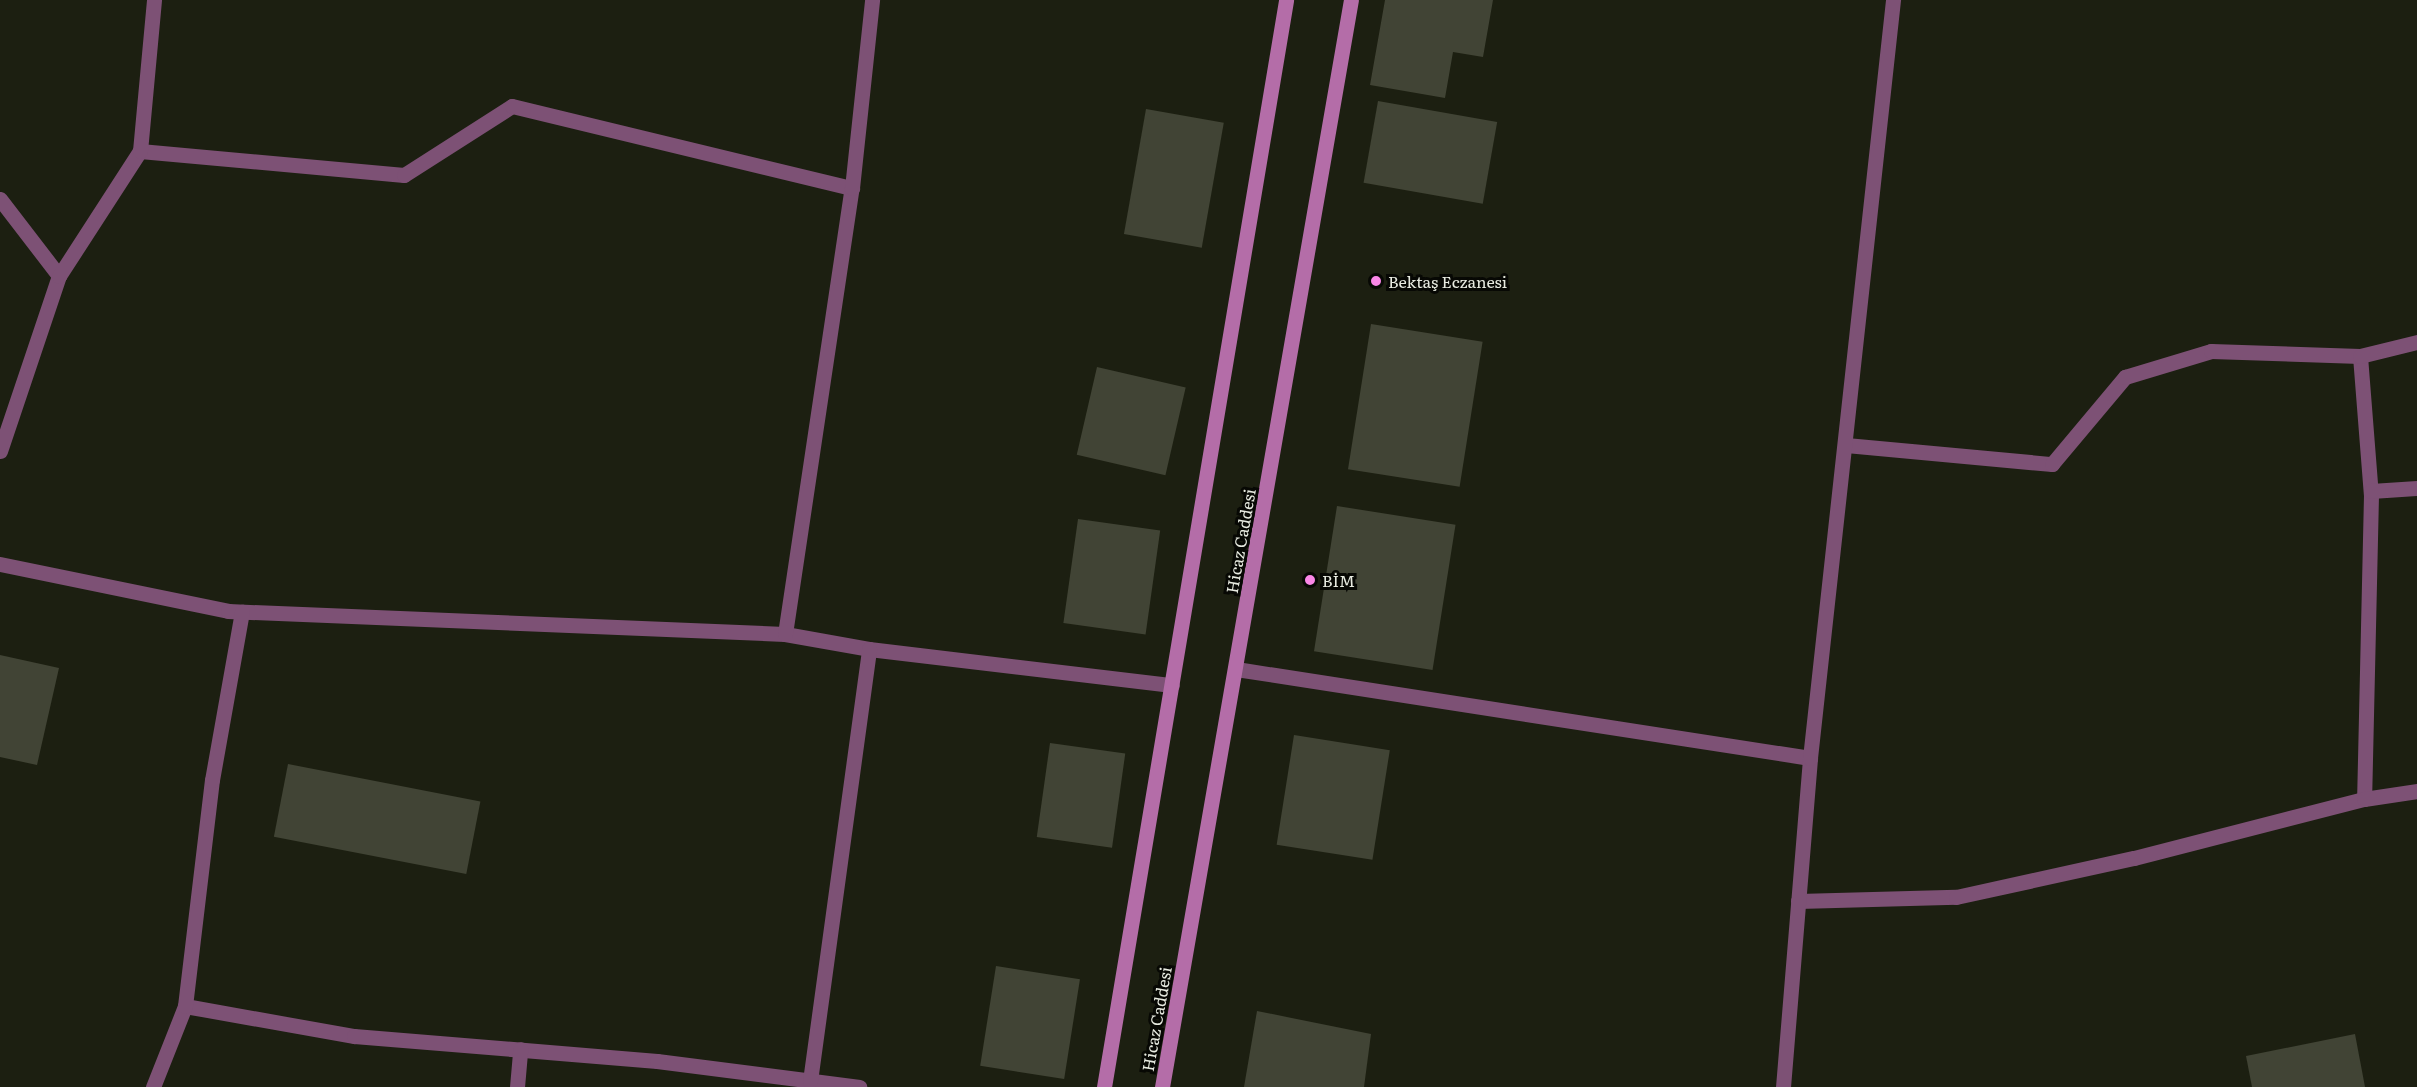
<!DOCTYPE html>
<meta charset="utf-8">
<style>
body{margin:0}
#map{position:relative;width:2417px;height:1087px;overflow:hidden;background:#1c1f11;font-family:Literata,serif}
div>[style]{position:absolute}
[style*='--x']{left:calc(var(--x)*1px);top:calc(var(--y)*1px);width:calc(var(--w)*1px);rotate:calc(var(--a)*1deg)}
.building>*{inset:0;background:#414435;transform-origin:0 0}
.street>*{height:15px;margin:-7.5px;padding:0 7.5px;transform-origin:7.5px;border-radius:7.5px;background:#7d5175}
.secondary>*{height:15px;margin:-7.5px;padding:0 7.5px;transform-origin:7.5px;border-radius:7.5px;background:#b46da8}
.dots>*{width:16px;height:16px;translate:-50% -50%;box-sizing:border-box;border:3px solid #070804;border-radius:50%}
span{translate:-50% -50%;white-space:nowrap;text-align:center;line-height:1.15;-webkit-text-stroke:6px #070804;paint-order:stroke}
.poi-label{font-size:16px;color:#e8ebe1}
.left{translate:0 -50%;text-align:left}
.street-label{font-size:16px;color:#e8ebe1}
</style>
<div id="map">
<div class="building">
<div style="clip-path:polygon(1385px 0,1493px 0,1483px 57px,1453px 52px,1445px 98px,1370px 85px)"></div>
<div style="left:1378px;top:101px;width:121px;height:83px;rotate:10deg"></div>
<div style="left:1146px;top:109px;width:79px;height:127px;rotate:10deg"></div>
<div style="left:1371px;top:324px;width:113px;height:147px;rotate:9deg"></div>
<div style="left:1097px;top:367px;width:91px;height:90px;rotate:13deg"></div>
<div style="left:1337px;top:506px;width:120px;height:147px;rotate:9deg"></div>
<div style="left:1078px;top:519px;width:83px;height:105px;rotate:8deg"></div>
<div style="clip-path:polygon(0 655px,59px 668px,37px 765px,0 757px)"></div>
<div style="left:1294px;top:735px;width:97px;height:111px;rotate:9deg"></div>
<div style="left:1050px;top:743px;width:76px;height:95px;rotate:8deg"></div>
<div style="left:288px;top:764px;width:196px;height:74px;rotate:11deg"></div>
<div style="left:996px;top:966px;width:85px;height:101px;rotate:9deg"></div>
<div style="clip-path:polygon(1257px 1011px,1371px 1034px,1364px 1087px,1244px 1087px)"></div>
<div style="clip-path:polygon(2355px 1034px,2365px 1087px,2252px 1087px,2246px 1056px)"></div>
</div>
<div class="street">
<div style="--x:140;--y:151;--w:265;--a:5.2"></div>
<div style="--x:404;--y:175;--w:128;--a:-32.6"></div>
<div style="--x:512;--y:106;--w:350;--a:13.6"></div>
<div style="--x:0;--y:199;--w:97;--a:52.5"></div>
<div style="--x:2360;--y:356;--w:139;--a:85.5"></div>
<div style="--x:2371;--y:495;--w:304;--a:91.3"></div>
<div style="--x:1846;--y:445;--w:207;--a:5.3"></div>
<div style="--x:2052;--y:464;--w:114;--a:-50"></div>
<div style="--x:2125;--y:377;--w:90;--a:-16.8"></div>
<div style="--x:2211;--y:351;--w:149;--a:1.9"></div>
<div style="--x:2360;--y:356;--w:59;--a:-13.8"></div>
<div style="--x:0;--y:451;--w:185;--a:-71.4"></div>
<div style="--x:59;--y:276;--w:149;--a:-57.1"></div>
<div style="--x:140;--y:151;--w:152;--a:-84.7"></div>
<div style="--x:2371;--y:491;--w:46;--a:-3.7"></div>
<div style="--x:0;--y:564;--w:233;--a:11.6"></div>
<div style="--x:228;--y:611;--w:557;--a:2.36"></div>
<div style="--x:785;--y:634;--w:85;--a:10.1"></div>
<div style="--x:869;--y:649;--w:305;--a:6.8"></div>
<div style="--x:785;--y:634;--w:451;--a:-81.5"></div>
<div style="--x:852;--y:188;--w:189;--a:-83.9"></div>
<div style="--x:1236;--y:669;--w:581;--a:8.81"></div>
<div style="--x:1798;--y:901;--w:158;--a:-1.5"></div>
<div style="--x:1956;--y:897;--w:182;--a:-12.4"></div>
<div style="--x:2134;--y:858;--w:237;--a:-14.4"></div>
<div style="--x:2364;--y:799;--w:54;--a:-8.6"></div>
<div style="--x:185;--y:1006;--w:172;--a:10.1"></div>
<div style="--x:354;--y:1036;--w:304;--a:4.7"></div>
<div style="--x:657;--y:1061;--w:204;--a:7.3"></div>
<div style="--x:810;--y:1081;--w:436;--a:-82.2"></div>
<div style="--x:153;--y:1087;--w:87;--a:-68.4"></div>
<div style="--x:185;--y:1006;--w:228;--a:-83.2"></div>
<div style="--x:212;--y:780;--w:171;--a:-79.9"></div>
<div style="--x:517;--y:1087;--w:38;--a:-85"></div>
<div style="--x:1783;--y:1087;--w:330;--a:-85.3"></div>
<div style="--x:1810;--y:758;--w:763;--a:-83.75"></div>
</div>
<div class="secondary">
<div style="--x:1104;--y:1087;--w:1102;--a:-80.49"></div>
<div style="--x:1162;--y:1087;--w:1103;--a:-80.14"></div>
</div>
<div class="dots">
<div style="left:1376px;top:281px;background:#fa87e7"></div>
<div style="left:1310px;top:580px;background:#fa87e7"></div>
</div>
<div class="poi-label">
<span class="left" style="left:1388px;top:281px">Bektaş Eczanesi</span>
<span class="left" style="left:1322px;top:580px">BİM</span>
</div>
<div class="street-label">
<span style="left:1240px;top:541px;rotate:-80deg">Hicaz Caddesi</span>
<span style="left:1156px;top:1019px;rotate:-80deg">Hicaz Caddesi</span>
</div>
</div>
